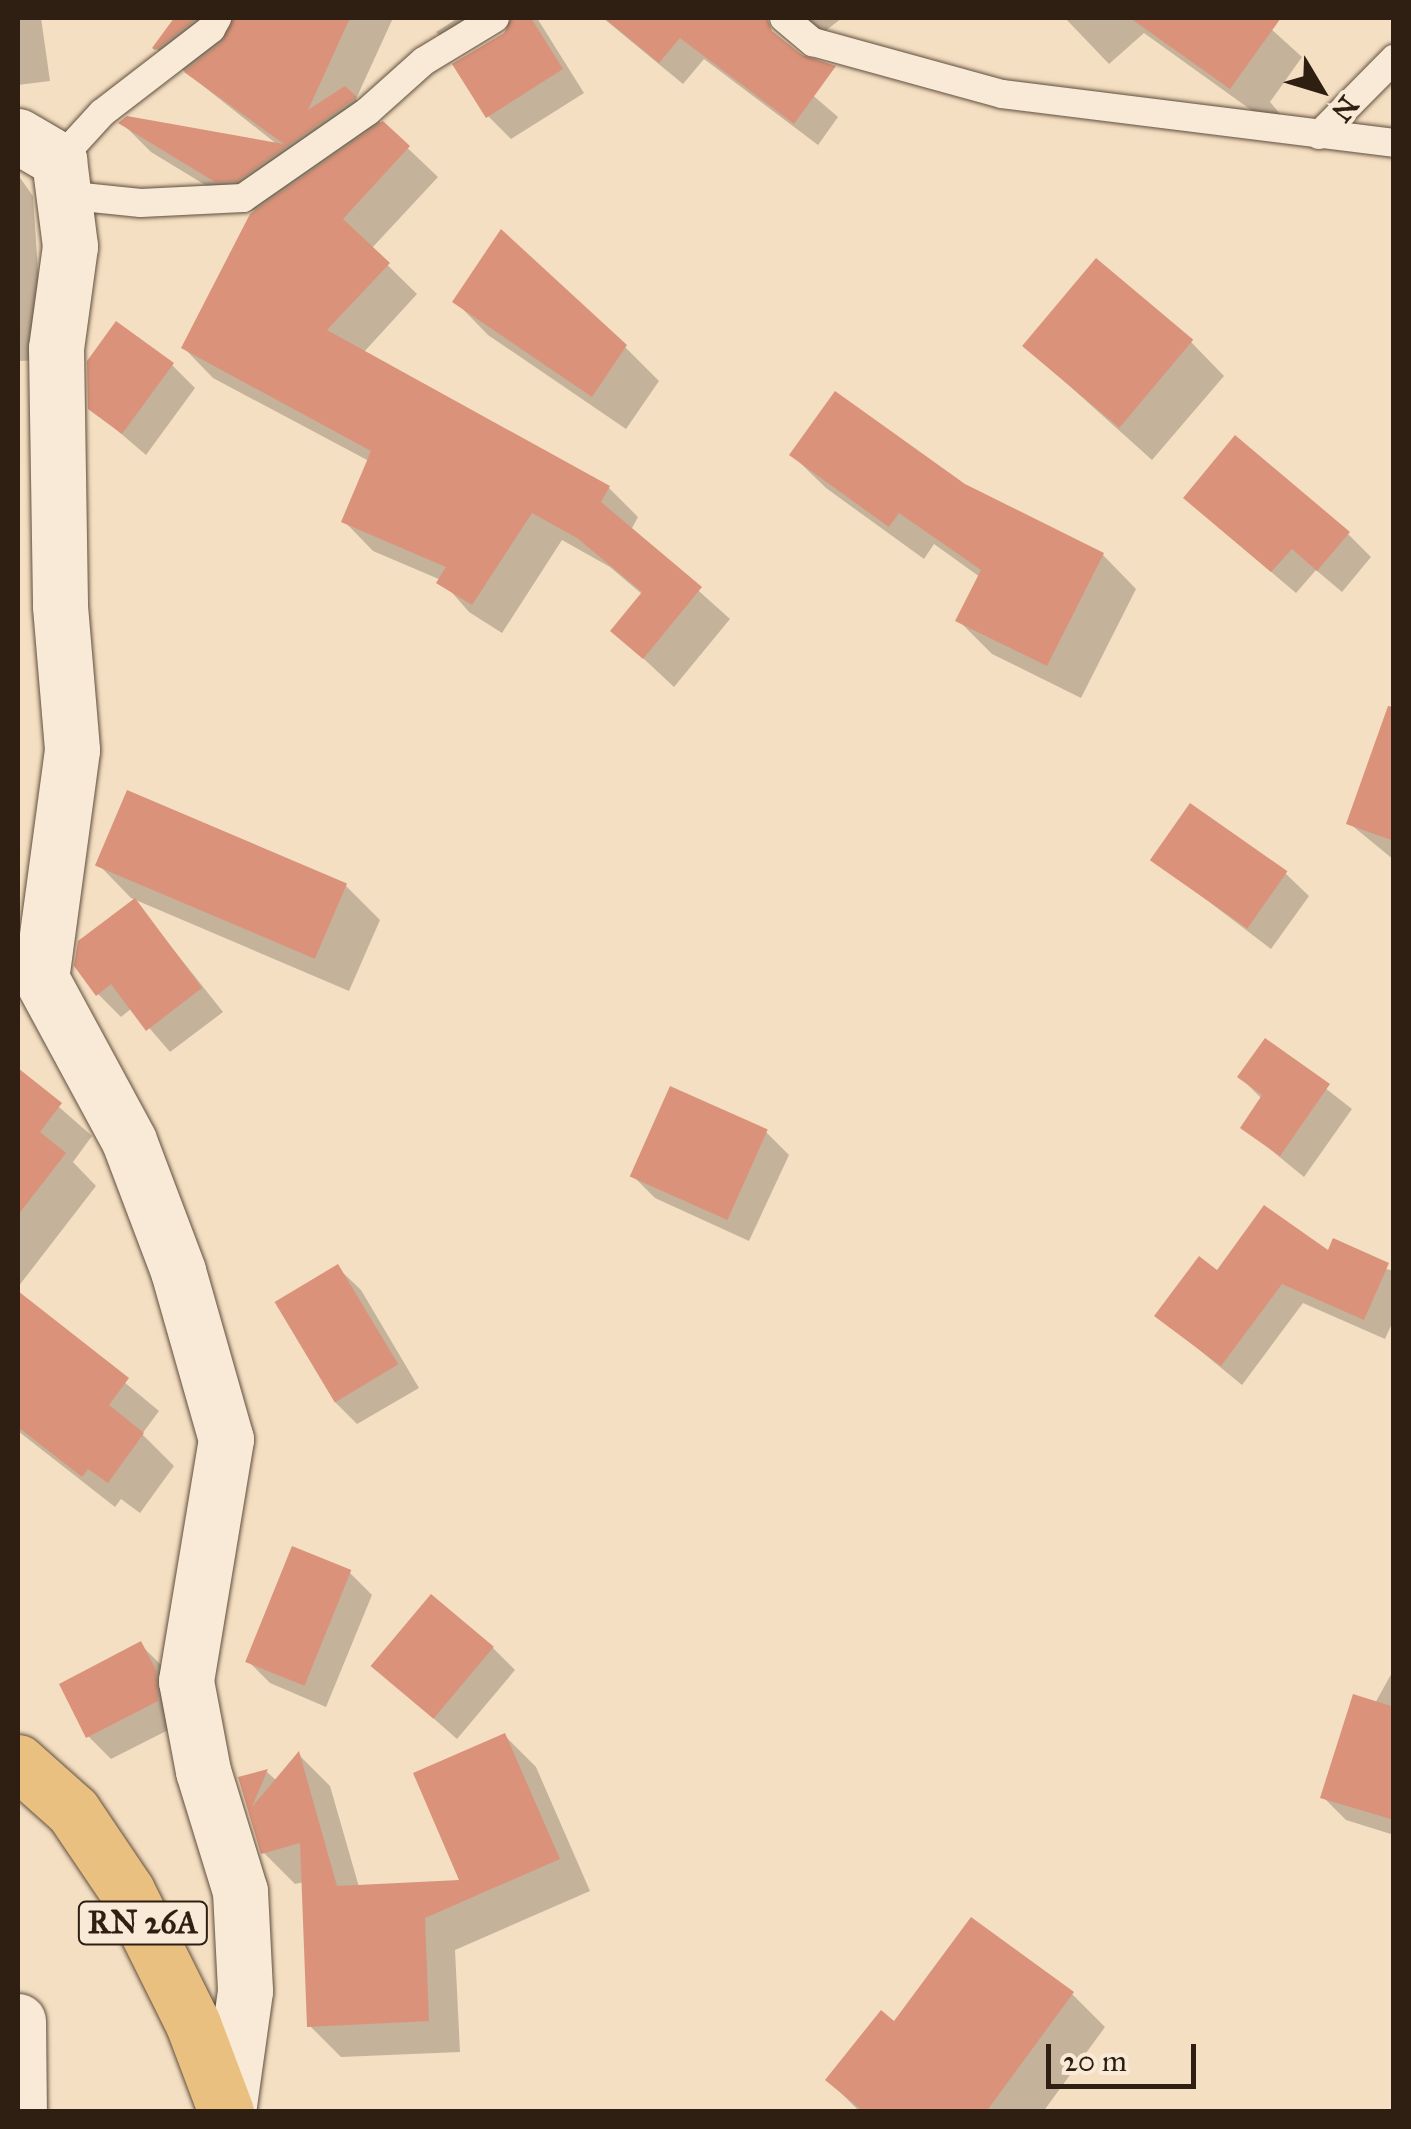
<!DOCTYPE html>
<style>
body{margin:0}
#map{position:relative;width:1411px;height:2129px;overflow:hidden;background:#f5dfc2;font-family:"IM FELL Great Primer",serif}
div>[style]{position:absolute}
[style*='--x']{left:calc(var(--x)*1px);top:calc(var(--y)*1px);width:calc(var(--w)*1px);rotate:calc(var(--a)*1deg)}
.shadow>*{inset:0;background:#0003}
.building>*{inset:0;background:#da937a;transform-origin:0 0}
.roads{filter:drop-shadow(0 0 2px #604f3e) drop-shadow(0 0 2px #604f3e)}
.service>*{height:28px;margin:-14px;padding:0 14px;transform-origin:14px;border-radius:14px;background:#f8ead7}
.minor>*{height:55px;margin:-27.5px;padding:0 27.5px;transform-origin:27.5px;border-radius:27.5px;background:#f8ead7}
.primary>*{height:55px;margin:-27.5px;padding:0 27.5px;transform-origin:27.5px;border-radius:27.5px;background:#eac081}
span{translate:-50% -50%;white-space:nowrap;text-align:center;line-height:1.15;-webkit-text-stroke:8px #f8ead7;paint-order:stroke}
.shield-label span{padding:2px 8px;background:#f8ead7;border:2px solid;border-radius:8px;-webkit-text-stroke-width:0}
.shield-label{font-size:32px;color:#2f1f12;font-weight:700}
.frame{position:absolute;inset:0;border:20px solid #2f1f12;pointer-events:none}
.north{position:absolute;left:1271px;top:40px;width:100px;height:100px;-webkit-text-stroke:8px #f8ead7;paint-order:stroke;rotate:128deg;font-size:28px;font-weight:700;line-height:40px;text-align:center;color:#2f1f12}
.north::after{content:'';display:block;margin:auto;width:35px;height:45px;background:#2f1f12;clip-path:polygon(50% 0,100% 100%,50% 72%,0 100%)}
.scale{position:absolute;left:1046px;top:2044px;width:150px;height:45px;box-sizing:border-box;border:5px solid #2f1f12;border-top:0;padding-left:12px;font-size:30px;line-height:35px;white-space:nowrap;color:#2f1f12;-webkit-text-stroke:8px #f8ead7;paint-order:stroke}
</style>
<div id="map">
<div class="shadow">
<div style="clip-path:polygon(18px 18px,41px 18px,50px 81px,18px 85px)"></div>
<div style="clip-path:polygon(177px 18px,393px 18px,356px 99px,438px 177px,371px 249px,417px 294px,363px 353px,609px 488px,638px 517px,631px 530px,730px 619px,674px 687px,614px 631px,643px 595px,610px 567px,562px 540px,502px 633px,469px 612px,441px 580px,373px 551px,344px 521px,369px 461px,213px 378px,184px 348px,265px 210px,248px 211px,151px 152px,122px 123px,278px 145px,155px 48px)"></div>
<div style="clip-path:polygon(458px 18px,537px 18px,584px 93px,511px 139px,488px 116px,509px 26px,457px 53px,436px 32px)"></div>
<div style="clip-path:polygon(603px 18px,723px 18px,838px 117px,818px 145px,704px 59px,683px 84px)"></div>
<div style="clip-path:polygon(778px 18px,842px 18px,824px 32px)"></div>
<div style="clip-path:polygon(1065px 18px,1259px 18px,1302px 57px,1270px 102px,1287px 122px,1279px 130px,1144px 33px,1109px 64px)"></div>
<div style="clip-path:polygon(18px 175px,33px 196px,44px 360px,18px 361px)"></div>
<div style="clip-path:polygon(455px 301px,625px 347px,659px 381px,626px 429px,488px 335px)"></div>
<div style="clip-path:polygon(1191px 342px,1224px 376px,1152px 460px,1025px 346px)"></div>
<div style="clip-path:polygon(172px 365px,195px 388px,146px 455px,91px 408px)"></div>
<div style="clip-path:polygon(792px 455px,964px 486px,1103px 555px,1136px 589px,1081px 698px,992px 654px,958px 620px,980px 577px,934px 544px,924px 559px,826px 488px)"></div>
<div style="clip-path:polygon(1210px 520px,1348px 534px,1371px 557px,1342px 592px,1316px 570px,1296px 593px)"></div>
<div style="clip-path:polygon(1394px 705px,1394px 860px,1349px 823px)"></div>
<div style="clip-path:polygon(128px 793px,346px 886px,380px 920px,349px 991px,131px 898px,98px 864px)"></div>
<div style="clip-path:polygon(1153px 859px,1286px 874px,1309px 896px,1271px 949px)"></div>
<div style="clip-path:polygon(135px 901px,223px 1012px,170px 1052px,132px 1008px,121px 1017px,98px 994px)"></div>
<div style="clip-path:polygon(1265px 1041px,1352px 1109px,1304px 1177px,1243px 1127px,1262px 1099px,1240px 1077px)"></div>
<div style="clip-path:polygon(18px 1071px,92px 1136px,73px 1162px,96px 1186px,18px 1287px)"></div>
<div style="clip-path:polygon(766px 1132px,789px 1155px,749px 1241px,655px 1198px,632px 1175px)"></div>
<div style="clip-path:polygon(1329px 1254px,1394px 1271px,1394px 1319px,1385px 1339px,1303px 1303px,1242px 1385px,1158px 1316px)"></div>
<div style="clip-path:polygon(338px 1268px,361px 1290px,419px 1388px,357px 1424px,334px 1401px)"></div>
<div style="clip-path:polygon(18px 1294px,159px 1411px,142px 1434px,174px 1466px,140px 1513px,121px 1499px,115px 1507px,18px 1431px)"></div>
<div style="clip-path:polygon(349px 1572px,372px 1595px,326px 1707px,270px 1683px,247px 1660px)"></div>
<div style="clip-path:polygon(140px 1644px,163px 1667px,180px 1724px,111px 1759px,88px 1736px)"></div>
<div style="clip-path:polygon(492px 1647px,515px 1670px,457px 1739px,374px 1666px)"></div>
<div style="clip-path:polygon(1394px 1669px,1394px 1835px,1346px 1820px,1323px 1797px)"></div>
<div style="clip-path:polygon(505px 1736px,536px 1767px,590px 1891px,455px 1950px,460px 2052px,341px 2057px,310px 2026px,304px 1882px,295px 1884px,264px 1853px,241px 1779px,267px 1772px,277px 1781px,299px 1755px,330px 1786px,359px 1887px,463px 1883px)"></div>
<div style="clip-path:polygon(1072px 1994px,1105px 2027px,1043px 2112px,860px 2112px,828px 2080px,895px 2025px)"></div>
</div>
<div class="building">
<div style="clip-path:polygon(174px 18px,197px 18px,155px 50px,152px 48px)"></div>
<div style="clip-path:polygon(234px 18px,350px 18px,308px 110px,345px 86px,357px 97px,237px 181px,215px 182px,118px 123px,127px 116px,284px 144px,184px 72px,222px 42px)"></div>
<div style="clip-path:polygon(512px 18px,531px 18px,563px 69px,486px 118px,452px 64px,504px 33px)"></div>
<div style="clip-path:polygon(604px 18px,767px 18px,772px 31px,802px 55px,836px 66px,794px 124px,680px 38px,659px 63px)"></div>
<div style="clip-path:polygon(1130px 18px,1281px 18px,1230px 89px)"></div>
<div style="clip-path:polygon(383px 121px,410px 146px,343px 219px,390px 263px,327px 330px,610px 486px,601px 502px,702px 587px,643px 659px,610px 631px,642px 592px,577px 538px,532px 513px,472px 605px,436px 583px,446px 567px,341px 522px,371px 451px,181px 348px,250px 214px)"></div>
<div style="clip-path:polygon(501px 229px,627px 345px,592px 397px,452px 302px)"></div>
<div style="left:1096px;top:258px;width:127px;height:115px;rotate:40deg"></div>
<div style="clip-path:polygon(116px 321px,174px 363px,122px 434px,88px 409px,87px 361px)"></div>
<div style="clip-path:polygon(835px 391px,965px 484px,1104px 553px,1047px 666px,955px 621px,981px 570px,899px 513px,889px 527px,789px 455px)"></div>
<div style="clip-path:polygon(1235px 435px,1350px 532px,1317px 571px,1292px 549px,1271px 572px,1183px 498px)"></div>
<div style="clip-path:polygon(1388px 706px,1394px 707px,1394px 841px,1346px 824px)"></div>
<div style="left:127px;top:790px;width:239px;height:82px;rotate:23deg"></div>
<div style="left:1190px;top:803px;width:119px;height:70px;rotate:35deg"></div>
<div style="clip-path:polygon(135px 898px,202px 988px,146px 1031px,111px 984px,96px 996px,74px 966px,78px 941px)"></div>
<div style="clip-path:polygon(1265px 1038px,1330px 1084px,1280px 1156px,1240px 1128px,1262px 1095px,1237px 1077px)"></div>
<div style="clip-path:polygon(18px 1068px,62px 1103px,40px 1132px,66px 1153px,18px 1215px)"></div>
<div style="left:670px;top:1086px;width:107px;height:99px;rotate:24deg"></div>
<div style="clip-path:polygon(1264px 1205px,1328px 1250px,1333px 1238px,1389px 1263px,1364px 1320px,1282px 1284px,1221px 1366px,1154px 1316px,1199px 1256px,1217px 1270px)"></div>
<div style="left:338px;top:1264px;width:117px;height:74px;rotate:59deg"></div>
<div style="clip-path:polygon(18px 1291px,129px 1378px,109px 1405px,144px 1433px,108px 1483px,88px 1469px,82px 1477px,18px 1427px)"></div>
<div style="left:292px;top:1546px;width:64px;height:125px;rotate:22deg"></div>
<div style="left:431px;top:1594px;width:82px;height:94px;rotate:40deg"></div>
<div style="clip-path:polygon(141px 1641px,156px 1670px,158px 1701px,86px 1738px,59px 1684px)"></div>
<div style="clip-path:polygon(1353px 1694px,1394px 1707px,1394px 1820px,1320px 1798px)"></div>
<div style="clip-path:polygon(505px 1733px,560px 1859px,425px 1918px,429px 2021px,307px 2027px,300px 1843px,261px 1854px,238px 1777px,268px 1769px,252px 1807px,299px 1751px,337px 1886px,459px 1880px,413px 1773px)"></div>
<div style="clip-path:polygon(971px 1917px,1074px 1992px,986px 2112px,864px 2112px,825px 2080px,881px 2010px,894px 2021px)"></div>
</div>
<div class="roads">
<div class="service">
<div style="--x:784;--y:18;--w:38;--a:40"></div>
<div style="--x:813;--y:42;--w:196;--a:15.4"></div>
<div style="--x:1002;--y:94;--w:395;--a:7.1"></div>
<div style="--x:1319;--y:135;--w:107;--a:-45.4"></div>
<div style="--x:59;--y:160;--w:64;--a:-47.5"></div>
<div style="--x:102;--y:113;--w:138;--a:-37.6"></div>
<div style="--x:211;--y:29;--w:13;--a:-61"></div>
<div style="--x:63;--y:195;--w:78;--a:5.9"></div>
<div style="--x:141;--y:203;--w:102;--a:-2.8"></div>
<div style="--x:243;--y:198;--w:152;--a:-34.8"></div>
<div style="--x:368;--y:111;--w:75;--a:-41.8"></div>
<div style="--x:424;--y:61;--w:83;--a:-31.2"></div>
</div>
<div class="minor">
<div style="--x:18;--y:136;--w:48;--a:30.3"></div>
<div style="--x:59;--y:160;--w:87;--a:82.7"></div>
<div style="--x:70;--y:246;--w:103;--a:97.8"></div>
<div style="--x:56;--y:348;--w:258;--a:89.1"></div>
<div style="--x:60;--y:606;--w:144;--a:85.2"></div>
<div style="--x:72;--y:750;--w:230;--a:97.7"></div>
<div style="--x:41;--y:978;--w:185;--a:61.6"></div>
<div style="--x:129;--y:1141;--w:139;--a:69.3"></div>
<div style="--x:178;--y:1271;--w:175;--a:74.1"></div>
<div style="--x:226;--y:1439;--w:245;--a:99.4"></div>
<div style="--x:186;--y:1681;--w:92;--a:79.3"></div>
<div style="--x:203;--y:1771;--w:126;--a:72.9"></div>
<div style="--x:240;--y:1891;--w:100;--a:87.1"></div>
<div style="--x:245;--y:1991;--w:122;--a:98"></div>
<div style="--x:18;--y:2021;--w:91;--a:89.4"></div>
</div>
<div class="primary">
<div style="--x:18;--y:1762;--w:74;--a:41.7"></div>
<div style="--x:73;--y:1811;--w:97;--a:56"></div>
<div style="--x:127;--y:1891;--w:148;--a:63.6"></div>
<div style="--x:193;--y:2024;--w:94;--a:69.4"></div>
</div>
</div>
<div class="shield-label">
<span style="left:143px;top:1923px">RN 26A</span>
</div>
<div class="frame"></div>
<div class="north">N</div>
<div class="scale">20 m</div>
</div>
